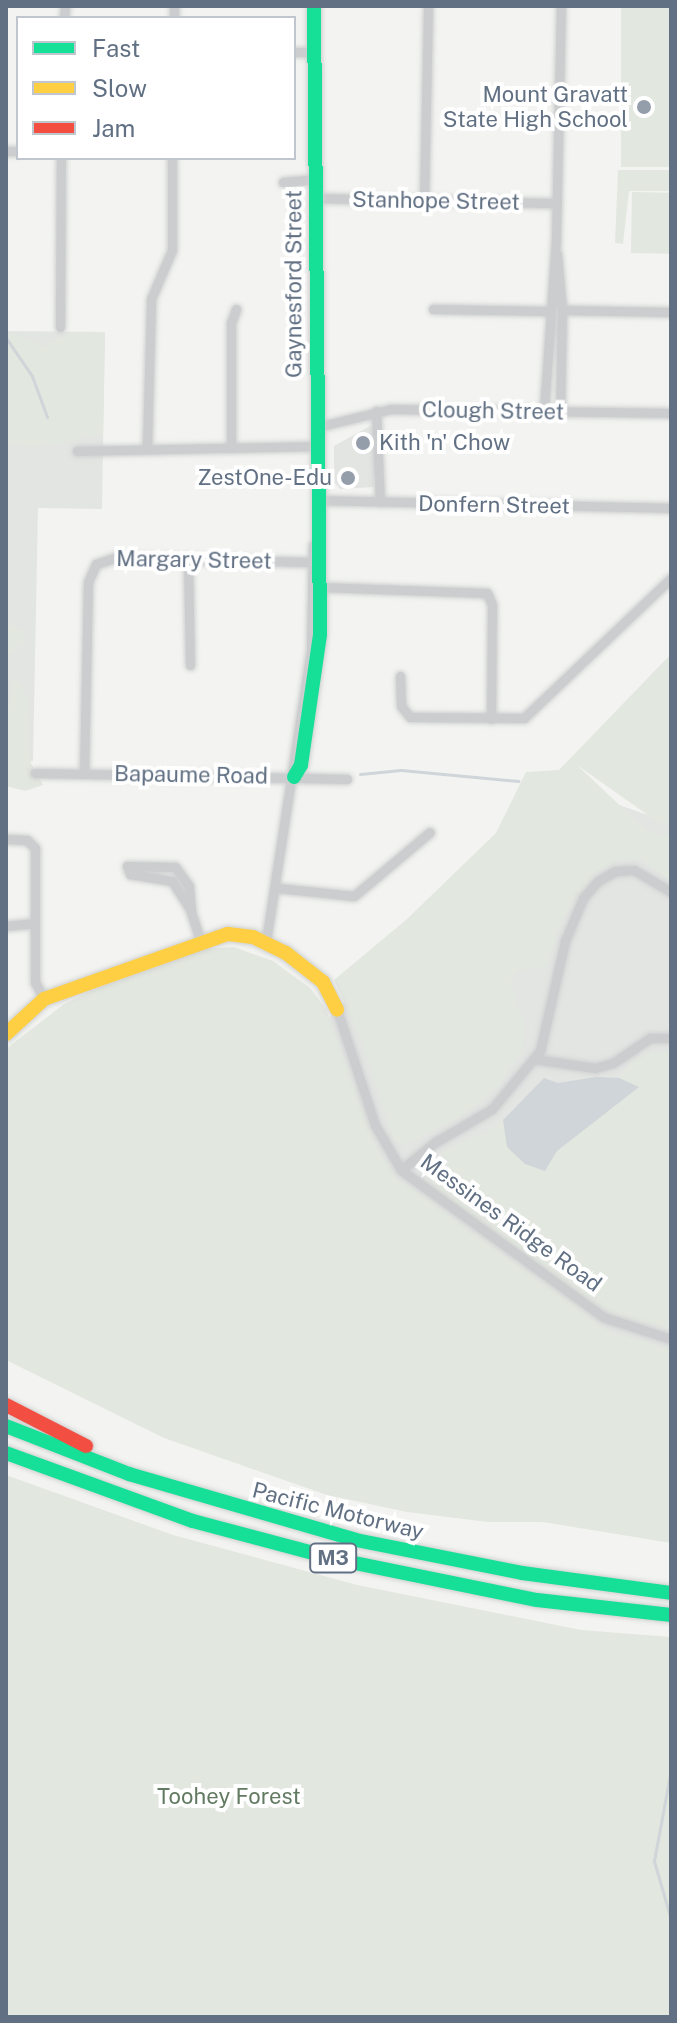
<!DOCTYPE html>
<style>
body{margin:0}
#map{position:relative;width:677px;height:2023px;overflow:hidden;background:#f3f4f1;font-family:"Public Sans",sans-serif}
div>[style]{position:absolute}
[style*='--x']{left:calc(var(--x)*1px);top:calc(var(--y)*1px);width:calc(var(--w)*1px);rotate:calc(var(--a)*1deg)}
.built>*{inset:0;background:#e3e5e3}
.green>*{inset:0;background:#e2e7df;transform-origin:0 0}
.water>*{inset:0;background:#cfd5d8}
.stream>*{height:3px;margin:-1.5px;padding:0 1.5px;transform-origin:1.5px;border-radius:1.5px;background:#cfd5d8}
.roads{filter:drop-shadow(0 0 2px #cfd1d1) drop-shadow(0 0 2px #cfd1d1)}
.street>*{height:9px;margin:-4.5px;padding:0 4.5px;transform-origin:4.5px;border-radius:4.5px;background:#cccdce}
.fast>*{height:14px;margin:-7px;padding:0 7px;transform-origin:7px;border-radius:7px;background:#16e098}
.slow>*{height:14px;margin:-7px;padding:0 7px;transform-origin:7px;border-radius:7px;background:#ffcf43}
.jam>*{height:14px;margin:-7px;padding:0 7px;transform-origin:7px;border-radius:7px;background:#f24e42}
.dots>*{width:22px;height:22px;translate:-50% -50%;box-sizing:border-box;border:4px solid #fff;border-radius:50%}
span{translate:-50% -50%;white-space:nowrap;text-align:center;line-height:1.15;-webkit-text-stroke:8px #fff;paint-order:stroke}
.shield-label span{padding:2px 6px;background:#fff;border:2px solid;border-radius:6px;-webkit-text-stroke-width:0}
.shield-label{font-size:20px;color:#617083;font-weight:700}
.poi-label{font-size:22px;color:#617083}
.right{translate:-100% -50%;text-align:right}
.left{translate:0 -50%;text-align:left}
.street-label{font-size:22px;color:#617083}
.park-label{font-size:22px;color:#627a61}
.frame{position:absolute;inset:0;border:8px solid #617083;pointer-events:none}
.legend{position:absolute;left:16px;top:16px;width:280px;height:144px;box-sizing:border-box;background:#fff;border:2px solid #c0c6cd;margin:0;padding:10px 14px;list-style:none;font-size:24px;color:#617083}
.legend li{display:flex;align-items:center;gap:16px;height:40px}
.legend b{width:40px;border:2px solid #c0c6cd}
</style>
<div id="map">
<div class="built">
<div style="clip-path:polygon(6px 331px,105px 332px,102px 509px,38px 508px,33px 761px,6px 760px)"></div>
<div style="clip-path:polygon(370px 426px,375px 429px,374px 487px,340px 489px,334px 482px,334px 446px)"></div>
<div style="clip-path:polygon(567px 787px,671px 823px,671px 1522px,254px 1090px)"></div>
</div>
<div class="green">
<div style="left:621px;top:6px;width:50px;height:161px"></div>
<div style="clip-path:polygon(618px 170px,671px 170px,671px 191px,629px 191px,623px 244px,615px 243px)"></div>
<div style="left:632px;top:192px;width:39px;height:61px;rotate:1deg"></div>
<div style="clip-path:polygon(6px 331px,45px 346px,68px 332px,105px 332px,103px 434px,41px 447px,6px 446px)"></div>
<div style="clip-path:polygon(6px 622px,22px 631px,26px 642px,6px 657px)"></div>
<div style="clip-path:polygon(671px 654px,671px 823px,659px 823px,577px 765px,647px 831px,671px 838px,671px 880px,640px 859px,623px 858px,597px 871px,564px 916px,547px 966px,518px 970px,510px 980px,525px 1025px,522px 1050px,499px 1086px,462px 1116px,406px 1144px,394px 1141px,364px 1045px,334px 980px,407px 919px,496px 833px,526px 772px,559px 770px)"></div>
<div style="clip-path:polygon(10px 680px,18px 681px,29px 699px,31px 763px,43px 785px,25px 791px,6px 786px)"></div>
<div style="clip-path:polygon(234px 947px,273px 961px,310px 988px,326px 1009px,377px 1149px,396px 1177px,613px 1333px,671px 1348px,671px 1543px,543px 1522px,488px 1522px,407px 1512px,327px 1495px,164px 1438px,6px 1360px,6px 1049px,64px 1004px,93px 990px,205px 949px)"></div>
<div style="clip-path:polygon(671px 1052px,671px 1330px,615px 1315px,579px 1294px,441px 1194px,430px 1180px,428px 1166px,449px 1147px,485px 1133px,503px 1120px,504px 1133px,557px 1151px,638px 1088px,619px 1078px,628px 1063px,648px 1053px)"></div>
<div style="clip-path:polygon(6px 1475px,173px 1535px,357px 1585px,581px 1630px,671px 1637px,671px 2017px,6px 2017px)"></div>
</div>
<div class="water">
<div style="clip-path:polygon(596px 1077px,619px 1078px,639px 1087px,557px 1151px,545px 1171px,525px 1164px,507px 1147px,503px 1120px,544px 1078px,558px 1083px)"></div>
</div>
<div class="stream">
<div style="--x:6;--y:338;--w:46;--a:55.6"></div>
<div style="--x:32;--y:376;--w:44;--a:69.9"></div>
<div style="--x:360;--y:774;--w:41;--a:-5.6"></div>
<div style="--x:401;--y:770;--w:118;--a:5.4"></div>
<div style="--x:671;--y:1769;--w:94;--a:100.5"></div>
<div style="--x:654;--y:1861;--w:61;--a:73.9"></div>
</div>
<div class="roads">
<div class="street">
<div style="--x:64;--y:18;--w:12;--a:-85"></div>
<div style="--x:174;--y:18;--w:12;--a:-90"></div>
<div style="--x:294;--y:52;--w:20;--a:0"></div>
<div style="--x:6;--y:151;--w:12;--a:0"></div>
<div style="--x:283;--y:182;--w:33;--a:-5"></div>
<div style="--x:316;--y:198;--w:241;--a:1.2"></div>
<div style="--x:424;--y:201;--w:195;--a:-88.8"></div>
<div style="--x:557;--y:254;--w:56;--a:84.9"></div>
<div style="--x:562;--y:310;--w:102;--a:91.1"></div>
<div style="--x:433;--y:309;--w:115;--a:1"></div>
<div style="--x:562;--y:310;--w:109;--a:1.1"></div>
<div style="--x:60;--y:327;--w:169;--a:-89.7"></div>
<div style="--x:376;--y:411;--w:91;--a:87.5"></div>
<div style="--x:544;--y:411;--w:172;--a:-86"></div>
<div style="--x:556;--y:239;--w:233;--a:-88.8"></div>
<div style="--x:317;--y:427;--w:76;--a:-13.7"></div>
<div style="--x:391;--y:409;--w:280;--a:0.8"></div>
<div style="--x:147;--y:446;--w:147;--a:-88.4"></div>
<div style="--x:151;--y:299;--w:53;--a:-66.8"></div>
<div style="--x:172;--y:250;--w:92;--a:-90"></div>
<div style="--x:231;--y:448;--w:125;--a:-90"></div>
<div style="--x:231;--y:323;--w:15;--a:-70"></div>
<div style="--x:77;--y:451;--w:240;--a:-1.2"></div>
<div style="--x:318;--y:500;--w:353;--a:1.3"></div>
<div style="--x:188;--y:560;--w:105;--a:88.9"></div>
<div style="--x:320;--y:587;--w:167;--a:2.1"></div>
<div style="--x:487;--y:593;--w:13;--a:67"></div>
<div style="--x:492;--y:605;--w:114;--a:90.5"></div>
<div style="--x:400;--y:676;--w:30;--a:88"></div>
<div style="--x:401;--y:706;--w:14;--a:51"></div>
<div style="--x:410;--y:717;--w:114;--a:0.5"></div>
<div style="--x:524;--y:718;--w:203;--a:-43.6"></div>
<div style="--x:35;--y:773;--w:312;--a:1.1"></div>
<div style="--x:84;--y:773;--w:191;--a:-88.8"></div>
<div style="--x:88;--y:582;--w:20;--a:-66"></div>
<div style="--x:96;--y:564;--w:23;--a:-18"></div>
<div style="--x:118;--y:557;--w:194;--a:1.5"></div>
<div style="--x:6;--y:839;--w:21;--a:3"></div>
<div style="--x:27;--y:840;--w:11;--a:45"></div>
<div style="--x:35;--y:848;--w:134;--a:90"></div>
<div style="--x:35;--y:982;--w:19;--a:62"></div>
<div style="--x:278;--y:888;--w:76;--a:6"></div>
<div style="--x:354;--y:896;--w:99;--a:-40.1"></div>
<div style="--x:191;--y:911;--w:25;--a:-95"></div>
<div style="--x:189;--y:886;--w:24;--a:-126"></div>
<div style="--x:175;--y:867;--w:48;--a:-178.8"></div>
<div style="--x:127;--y:866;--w:9;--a:69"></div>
<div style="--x:130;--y:874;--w:43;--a:9.5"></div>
<div style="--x:172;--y:881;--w:33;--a:57"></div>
<div style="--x:190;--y:909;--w:32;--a:72"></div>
<div style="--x:6;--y:926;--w:29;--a:-6"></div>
<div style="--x:266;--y:941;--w:295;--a:-81.2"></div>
<div style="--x:311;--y:649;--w:104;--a:-88.9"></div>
<div style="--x:337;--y:1010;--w:121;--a:71.7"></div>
<div style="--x:375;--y:1125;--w:52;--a:60"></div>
<div style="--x:401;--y:1170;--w:250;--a:36"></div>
<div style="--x:603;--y:1317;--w:71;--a:17.9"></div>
<div style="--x:534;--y:1059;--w:62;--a:8.4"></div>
<div style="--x:595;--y:1068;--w:19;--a:-16"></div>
<div style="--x:613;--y:1063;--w:45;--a:-34"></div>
<div style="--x:650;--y:1038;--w:21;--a:0"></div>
<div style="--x:401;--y:1170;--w:43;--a:-39.3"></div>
<div style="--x:434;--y:1143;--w:67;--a:-30.4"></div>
<div style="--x:492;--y:1109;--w:75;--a:-50.4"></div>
<div style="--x:540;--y:1051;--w:113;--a:-77.2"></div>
<div style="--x:565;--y:941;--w:47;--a:-67.3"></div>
<div style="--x:583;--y:898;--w:23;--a:-49"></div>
<div style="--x:598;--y:881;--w:20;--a:-30"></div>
<div style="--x:615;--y:871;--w:19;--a:-3"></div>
<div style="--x:634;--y:870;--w:43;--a:30.7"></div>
</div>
<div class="fast">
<div style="--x:294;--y:777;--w:14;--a:-60"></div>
<div style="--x:301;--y:765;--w:132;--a:-81.7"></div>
<div style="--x:320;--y:634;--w:628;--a:-90.55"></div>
<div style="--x:6;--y:1426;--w:132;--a:21.3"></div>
<div style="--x:129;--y:1474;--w:236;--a:16.2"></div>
<div style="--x:356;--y:1540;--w:169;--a:11.2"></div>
<div style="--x:522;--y:1573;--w:150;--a:7.6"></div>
<div style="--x:6;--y:1453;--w:199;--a:20"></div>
<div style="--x:193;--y:1521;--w:152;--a:14.9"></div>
<div style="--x:340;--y:1560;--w:201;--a:11.5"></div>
<div style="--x:537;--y:1600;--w:135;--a:6.4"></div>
</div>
<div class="slow">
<div style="--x:6;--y:1034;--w:52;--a:-42.6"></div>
<div style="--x:44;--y:999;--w:195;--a:-19.5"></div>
<div style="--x:228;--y:934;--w:25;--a:7"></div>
<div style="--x:253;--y:937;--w:37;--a:26"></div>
<div style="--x:286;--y:953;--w:47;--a:38.1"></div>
<div style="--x:323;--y:982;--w:31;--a:63"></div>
</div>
<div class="jam">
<div style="--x:6;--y:1405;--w:90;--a:27.1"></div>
</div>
</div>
<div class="dots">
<div style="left:644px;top:107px;background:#949eaa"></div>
<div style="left:363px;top:443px;background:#949eaa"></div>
<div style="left:348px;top:478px;background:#949eaa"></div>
</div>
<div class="shield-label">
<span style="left:333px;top:1558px">M3</span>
</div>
<div class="poi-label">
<span class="right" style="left:628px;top:107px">Mount Gravatt<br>State High School</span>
<span class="left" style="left:379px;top:443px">Kith 'n' Chow</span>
<span class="right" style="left:332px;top:478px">ZestOne-Edu</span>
</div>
<div class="street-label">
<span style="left:436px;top:201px;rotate:1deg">Stanhope Street</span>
<span style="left:294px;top:284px;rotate:-90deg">Gaynesford Street</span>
<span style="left:493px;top:411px;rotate:1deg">Clough Street</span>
<span style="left:494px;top:505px;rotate:1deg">Donfern Street</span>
<span style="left:194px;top:560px;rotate:1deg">Margary Street</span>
<span style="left:191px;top:775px;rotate:1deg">Bapaume Road</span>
<span style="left:511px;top:1223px;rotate:36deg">Messines Ridge Road</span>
<span style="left:338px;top:1511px;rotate:14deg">Pacific Motorway</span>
</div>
<div class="park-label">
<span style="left:229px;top:1797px">Toohey Forest</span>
</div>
<div class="frame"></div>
<ul class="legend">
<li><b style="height:10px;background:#16e098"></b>Fast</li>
<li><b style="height:10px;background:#ffcf43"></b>Slow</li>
<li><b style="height:10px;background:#f24e42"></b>Jam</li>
</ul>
</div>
